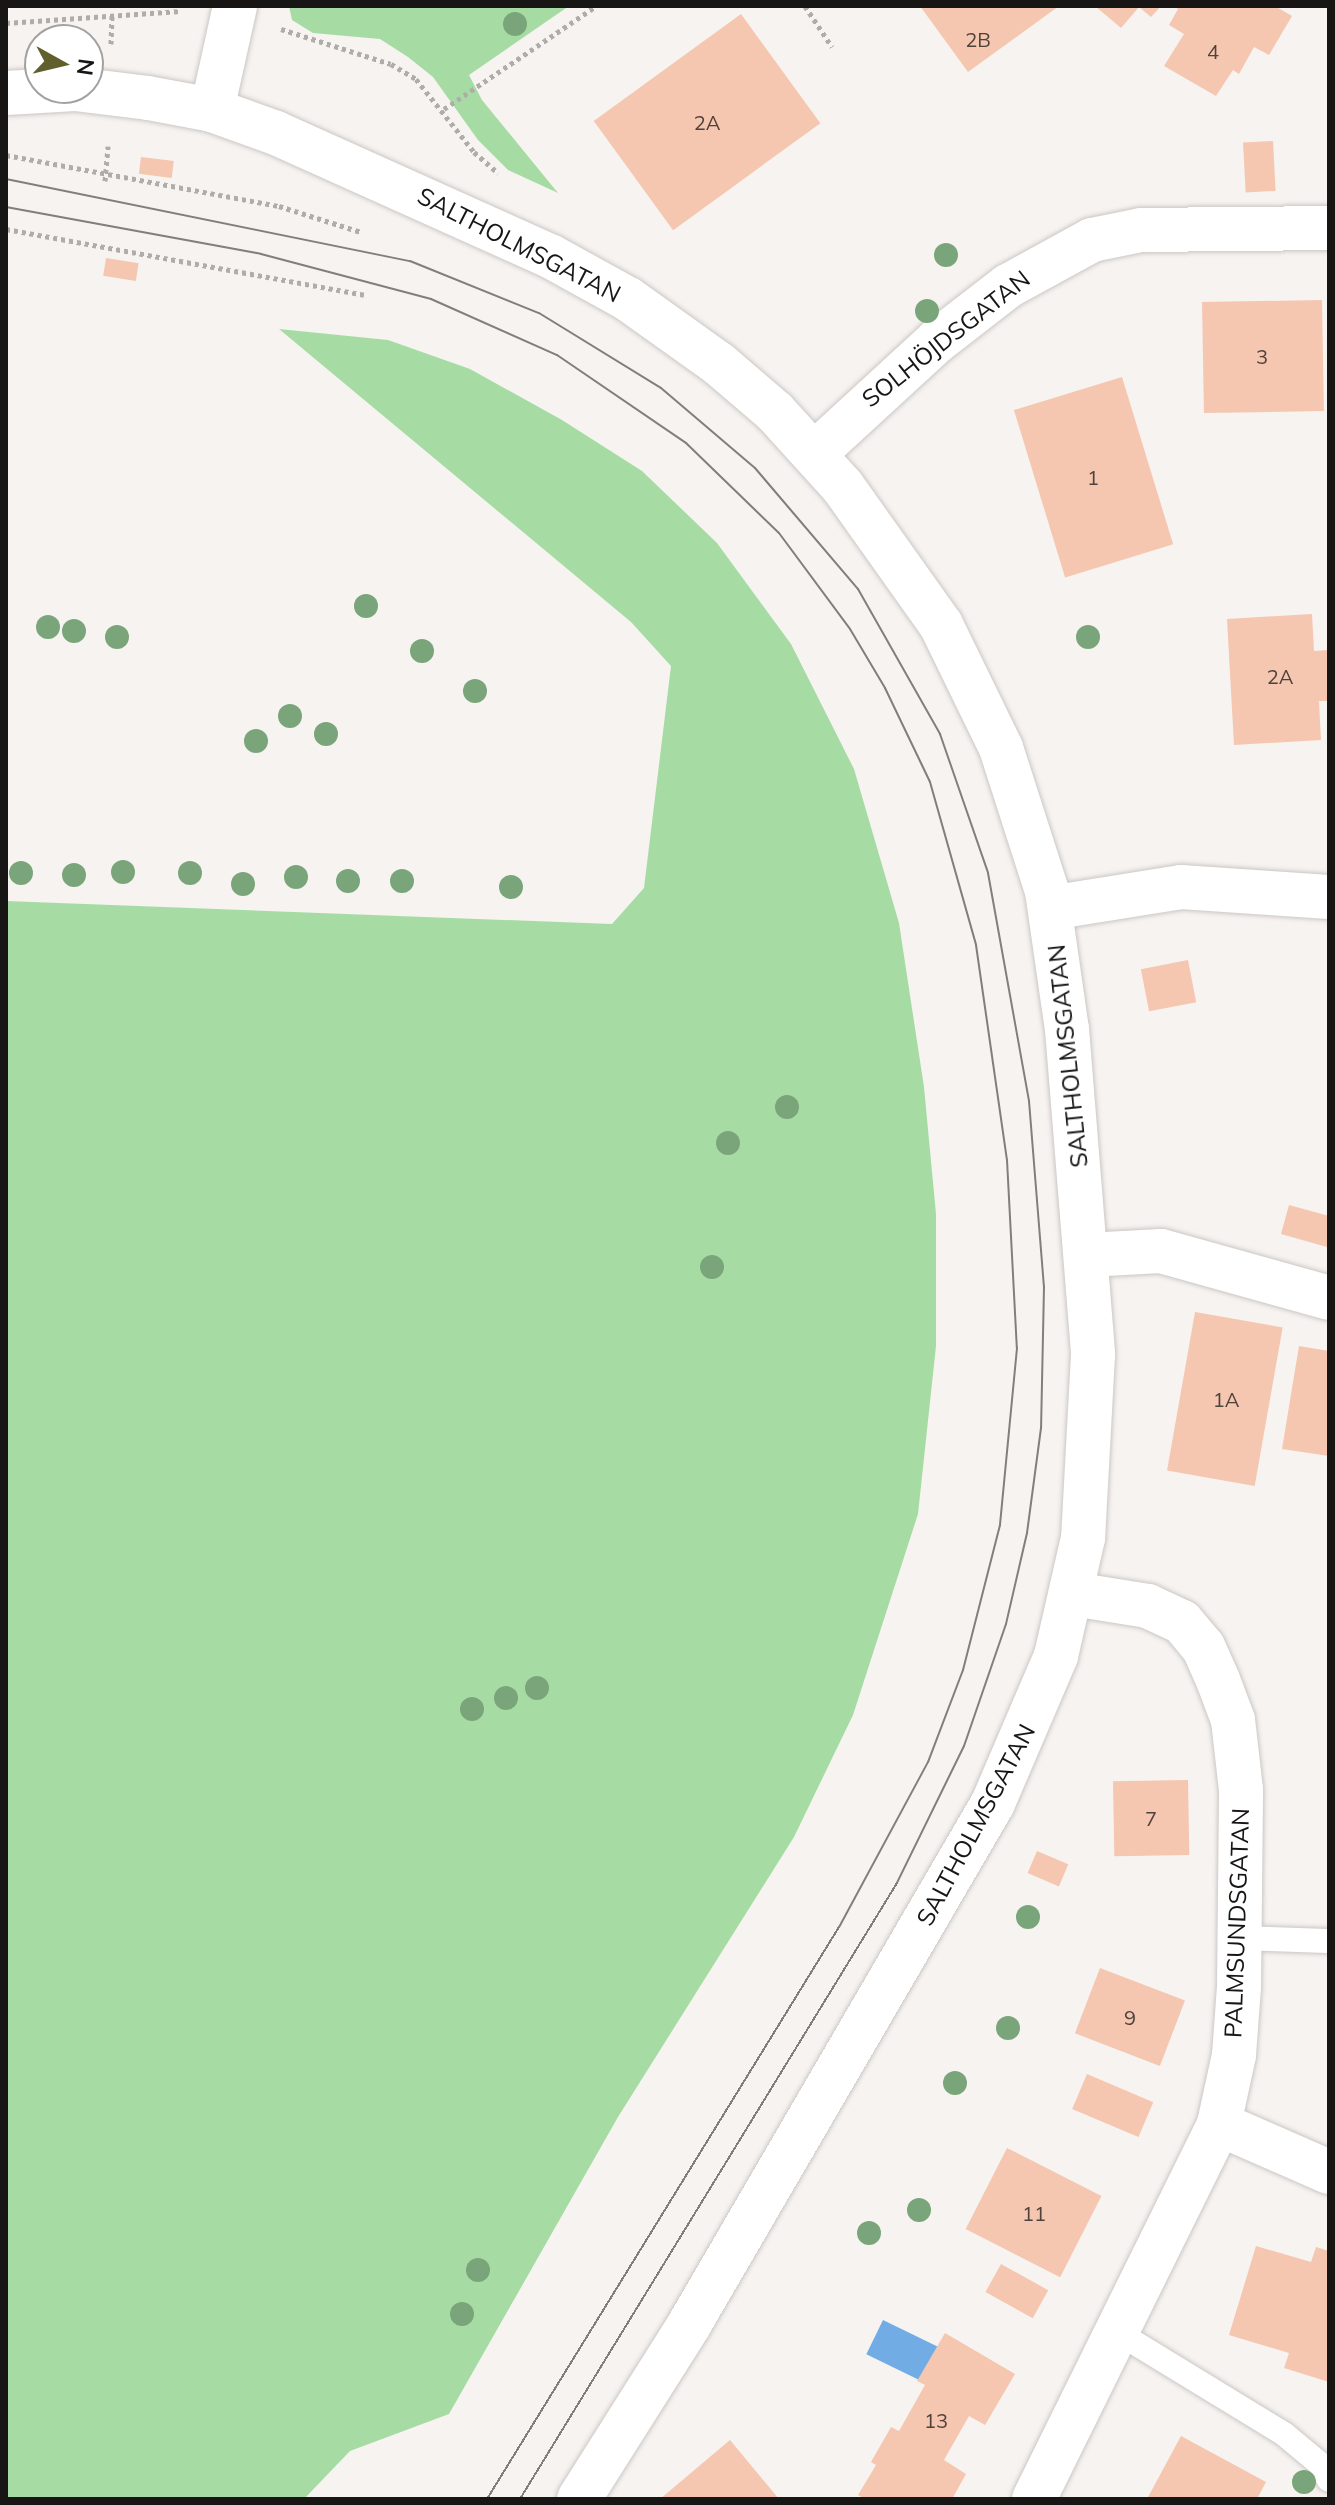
<!DOCTYPE html>
<meta charset="utf-8">
<style>
body{margin:0}
#map{position:relative;width:1335px;height:2505px;overflow:hidden;background:#f7f3f0;font-family:Mulish,sans-serif}
div>[style]{position:absolute}
[style*='--x']{left:calc(var(--x)*1px);top:calc(var(--y)*1px);width:calc(var(--w)*1px);rotate:calc(var(--a)*1deg)}
.green>*{inset:0;background:#a6dca4}
.water>*{inset:0;background:#72ace5;transform-origin:0 0}
.building>*{inset:0;background:#f5c6b0;transform-origin:0 0}
.path>*{height:5px;margin-top:-2.5px;transform-origin:0;background:repeating-linear-gradient(90deg,#afaca9 0 4px,transparent 0 8px)}
.roads{filter:drop-shadow(0 0 2px #cbc7c4) drop-shadow(0 0 2px #cbc7c4)}
.lane>*{height:24px;margin:-12px;padding:0 12px;transform-origin:12px;border-radius:12px;background:#fff}
.street>*{height:44px;margin:-22px;padding:0 22px;transform-origin:22px;border-radius:22px;background:#fff}
.secondary>*{height:44px;margin:-22px;padding:0 22px;transform-origin:22px;border-radius:22px;background:#fff}
.tram>*{height:2px;margin:-1px;padding:0 1px;transform-origin:1px;border-radius:1px;background:#817e7c}
.trees>*{width:24px;height:24px;margin:-12px;border-radius:50%;background:#7aa57a}
span{translate:-50% -50%;white-space:nowrap;text-align:center;line-height:1.15;-webkit-text-stroke:6px #fff;paint-order:stroke}
.number-label{font-size:20px;color:#4f423c}
.number-label span{-webkit-text-stroke-width:0}
.street-label{font-size:24px;color:#181615}
.frame{position:absolute;inset:0;border:8px solid #181615;pointer-events:none}
.north{position:absolute;left:24px;top:24px;width:80px;height:80px;box-sizing:border-box;background:#fff;border:2px solid #a3a2a1;border-radius:50%;rotate:98deg;font-size:22px;font-weight:700;line-height:32px;text-align:center;color:#181615}
.north::after{content:'';display:block;margin:auto;width:28px;height:36px;background:#615f2c;clip-path:polygon(50% 0,100% 100%,50% 72%,0 100%)}
</style>
<div id="map">
<div class="green">
<div style="clip-path:polygon(289px 6px,569px 6px,469px 75px,482px 100px,558px 193px,508px 170px,478px 140px,433px 77px,408px 57px,380px 39px,313px 33px,292px 20px)"></div>
<div style="clip-path:polygon(279px 329px,388px 340px,470px 369px,562px 420px,642px 471px,717px 543px,791px 644px,854px 769px,899px 923px,924px 1087px,936px 1214px,936px 1346px,918px 1514px,853px 1715px,794px 1837px,618px 2117px,449px 2414px,350px 2451px,304px 2499px,6px 2499px,6px 901px,612px 924px,644px 888px,671px 666px,631px 622px)"></div>
</div>
<div class="water">
<div style="left:883px;top:2320px;width:72px;height:38px;rotate:26deg"></div>
</div>
<div class="building">
<div style="clip-path:polygon(920px 6px,1059px 6px,968px 72px)"></div>
<div style="clip-path:polygon(1095px 6px,1161px 6px,1151px 17px,1139px 7px,1121px 28px)"></div>
<div style="clip-path:polygon(1173px 6px,1275px 6px,1292px 16px,1269px 55px,1254px 47px,1239px 74px,1233px 70px,1216px 96px,1164px 66px,1184px 34px,1169px 25px,1178px 9px)"></div>
<div style="left:741px;top:14px;width:135px;height:182px;rotate:54deg"></div>
<div style="left:1273px;top:141px;width:50px;height:30px;rotate:87deg"></div>
<div style="left:141px;top:157px;width:33px;height:17px;rotate:7deg"></div>
<div style="left:106px;top:258px;width:33px;height:18px;rotate:9deg"></div>
<div style="left:1322px;top:300px;width:111px;height:120px;rotate:89deg"></div>
<div style="left:1122px;top:377px;width:175px;height:113px;rotate:73deg"></div>
<div style="clip-path:polygon(1312px 614px,1314px 651px,1329px 650px,1329px 701px,1319px 701px,1321px 740px,1234px 745px,1227px 619px)"></div>
<div style="left:1188px;top:960px;width:43px;height:48px;rotate:79deg"></div>
<div style="clip-path:polygon(1289px 1205px,1329px 1216px,1327px 1247px,1281px 1234px)"></div>
<div style="left:1195px;top:1312px;width:89px;height:161px;rotate:10deg"></div>
<div style="clip-path:polygon(1299px 1346px,1329px 1351px,1329px 1456px,1282px 1449px)"></div>
<div style="left:1188px;top:1780px;width:75px;height:75px;rotate:89deg"></div>
<div style="left:1037px;top:1851px;width:34px;height:24px;rotate:23deg"></div>
<div style="left:1100px;top:1968px;width:91px;height:70px;rotate:21deg"></div>
<div style="left:1087px;top:2074px;width:72px;height:38px;rotate:23deg"></div>
<div style="left:1007px;top:2148px;width:106px;height:91px;rotate:27deg"></div>
<div style="clip-path:polygon(1256px 2246px,1311px 2262px,1316px 2247px,1329px 2251px,1329px 2382px,1284px 2368px,1289px 2353px,1229px 2335px)"></div>
<div style="left:1001px;top:2264px;width:54px;height:32px;rotate:29deg"></div>
<div style="clip-path:polygon(945px 2333px,1015px 2374px,985px 2425px,969px 2416px,944px 2460px,966px 2474px,952px 2499px,865px 2499px,858px 2495px,876px 2465px,871px 2462px,891px 2427px,899px 2431px,925px 2385px,917px 2381px)"></div>
<div style="clip-path:polygon(1181px 2436px,1266px 2482px,1257px 2499px,1147px 2499px)"></div>
<div style="clip-path:polygon(730px 2440px,779px 2499px,660px 2499px)"></div>
</div>
<div class="path">
<div style="--x:805;--y:6;--w:49;--a:56.6"></div>
<div style="--x:6;--y:23;--w:175;--a:-3.9"></div>
<div style="--x:281;--y:29;--w:115;--a:17.7"></div>
<div style="--x:391;--y:64;--w:29;--a:31"></div>
<div style="--x:416;--y:79;--w:93;--a:51.5"></div>
<div style="--x:474;--y:152;--w:32;--a:41"></div>
<div style="--x:111;--y:44;--w:31;--a:-88"></div>
<div style="--x:444;--y:109;--w:184;--a:-34.1"></div>
<div style="--x:6;--y:155;--w:278;--a:10.6"></div>
<div style="--x:279;--y:206;--w:86;--a:17.6"></div>
<div style="--x:105;--y:181;--w:35;--a:-85"></div>
<div style="--x:6;--y:229;--w:364;--a:10.4"></div>
</div>
<div class="roads">
<div class="lane">
<div style="--x:1239;--y:1938;--w:90;--a:1.9"></div>
<div style="--x:1117;--y:2332;--w:196;--a:31.4"></div>
<div style="--x:1284;--y:2434;--w:47;--a:39.8"></div>
<div style="--x:1320;--y:2464;--w:18;--a:61"></div>
</div>
<div class="street">
<div style="--x:212;--y:110;--w:107;--a:-77.5"></div>
<div style="--x:814;--y:454;--w:167;--a:-42.6"></div>
<div style="--x:937;--y:341;--w:90;--a:-37.8"></div>
<div style="--x:1008;--y:286;--w:96;--a:-28.7"></div>
<div style="--x:1092;--y:240;--w:50;--a:-11.5"></div>
<div style="--x:1141;--y:230;--w:188;--a:-0.6"></div>
<div style="--x:1050;--y:908;--w:133;--a:-9.1"></div>
<div style="--x:1181;--y:887;--w:148;--a:3.9"></div>
<div style="--x:1087;--y:1255;--w:74;--a:-3.1"></div>
<div style="--x:1161;--y:1251;--w:174;--a:15.6"></div>
<div style="--x:1219;--y:2124;--w:120;--a:23.6"></div>
<div style="--x:1034;--y:2499;--w:418;--a:-63.7"></div>
<div style="--x:1219;--y:2124;--w:71;--a:-77.7"></div>
<div style="--x:1234;--y:2055;--w:68;--a:-85.8"></div>
<div style="--x:1239;--y:1987;--w:197;--a:-89.4"></div>
<div style="--x:1241;--y:1790;--w:70;--a:-96.5"></div>
<div style="--x:1233;--y:1720;--w:43;--a:-110.6"></div>
<div style="--x:1218;--y:1680;--w:36;--a:-114"></div>
<div style="--x:1203;--y:1647;--w:33;--a:-130"></div>
<div style="--x:1182;--y:1622;--w:38;--a:-155"></div>
<div style="--x:1148;--y:1606;--w:76;--a:-170.9"></div>
</div>
<div class="secondary">
<div style="--x:6;--y:93;--w:69;--a:-3.3"></div>
<div style="--x:75;--y:89;--w:74;--a:7"></div>
<div style="--x:148;--y:98;--w:65;--a:10.6"></div>
<div style="--x:212;--y:110;--w:68;--a:19.8"></div>
<div style="--x:276;--y:133;--w:300;--a:24.2"></div>
<div style="--x:550;--y:256;--w:89;--a:28.9"></div>
<div style="--x:628;--y:299;--w:112;--a:35.5"></div>
<div style="--x:719;--y:364;--w:74;--a:40.6"></div>
<div style="--x:775;--y:412;--w:101;--a:47.8"></div>
<div style="--x:843;--y:487;--w:169;--a:54.6"></div>
<div style="--x:941;--y:625;--w:137;--a:64"></div>
<div style="--x:1001;--y:748;--w:150;--a:72.2"></div>
<div style="--x:1047;--y:891;--w:139;--a:81.8"></div>
<div style="--x:1067;--y:1029;--w:327;--a:85.4"></div>
<div style="--x:1093;--y:1355;--w:183;--a:93.1"></div>
<div style="--x:1083;--y:1538;--w:121;--a:102.9"></div>
<div style="--x:1056;--y:1656;--w:160;--a:113.2"></div>
<div style="--x:993;--y:1803;--w:604;--a:120.22"></div>
<div style="--x:689;--y:2325;--w:206;--a:122.3"></div>
</div>
</div>
<div class="tram">
<div style="--x:6;--y:179;--w:412;--a:11.5"></div>
<div style="--x:410;--y:261;--w:139;--a:22"></div>
<div style="--x:539;--y:313;--w:143;--a:31.6"></div>
<div style="--x:661;--y:388;--w:123;--a:40.4"></div>
<div style="--x:755;--y:468;--w:159;--a:49.6"></div>
<div style="--x:858;--y:589;--w:167;--a:60.5"></div>
<div style="--x:940;--y:734;--w:147;--a:70.9"></div>
<div style="--x:988;--y:873;--w:232;--a:79.8"></div>
<div style="--x:1029;--y:1101;--w:187;--a:85.4"></div>
<div style="--x:1044;--y:1287;--w:141;--a:91.2"></div>
<div style="--x:1041;--y:1428;--w:106;--a:97.6"></div>
<div style="--x:1027;--y:1533;--w:93;--a:103"></div>
<div style="--x:1006;--y:1624;--w:129;--a:109"></div>
<div style="--x:964;--y:1746;--w:153;--a:116.1"></div>
<div style="--x:897;--y:1883;--w:722;--a:121.47"></div>
<div style="--x:6;--y:207;--w:259;--a:10.4"></div>
<div style="--x:261;--y:254;--w:176;--a:14.8"></div>
<div style="--x:431;--y:299;--w:138;--a:24"></div>
<div style="--x:557;--y:355;--w:156;--a:34.3"></div>
<div style="--x:686;--y:443;--w:129;--a:44.1"></div>
<div style="--x:779;--y:533;--w:119;--a:53.5"></div>
<div style="--x:850;--y:629;--w:69;--a:59.3"></div>
<div style="--x:885;--y:688;--w:104;--a:64.4"></div>
<div style="--x:930;--y:782;--w:169;--a:74.2"></div>
<div style="--x:976;--y:945;--w:217;--a:81.8"></div>
<div style="--x:1007;--y:1160;--w:188;--a:87"></div>
<div style="--x:1017;--y:1348;--w:178;--a:95.5"></div>
<div style="--x:1000;--y:1525;--w:150;--a:104.3"></div>
<div style="--x:963;--y:1670;--w:98;--a:110.8"></div>
<div style="--x:928;--y:1762;--w:187;--a:118.3"></div>
<div style="--x:839;--y:1927;--w:672;--a:121.61"></div>
</div>
<div class="trees">
<div style="left:515px;top:24px"></div>
<div style="left:946px;top:255px"></div>
<div style="left:927px;top:311px"></div>
<div style="left:366px;top:606px"></div>
<div style="left:48px;top:627px"></div>
<div style="left:74px;top:631px"></div>
<div style="left:117px;top:637px"></div>
<div style="left:1088px;top:637px"></div>
<div style="left:422px;top:651px"></div>
<div style="left:475px;top:691px"></div>
<div style="left:290px;top:716px"></div>
<div style="left:326px;top:734px"></div>
<div style="left:256px;top:741px"></div>
<div style="left:123px;top:872px"></div>
<div style="left:21px;top:873px"></div>
<div style="left:190px;top:873px"></div>
<div style="left:74px;top:875px"></div>
<div style="left:296px;top:877px"></div>
<div style="left:348px;top:881px"></div>
<div style="left:402px;top:881px"></div>
<div style="left:243px;top:884px"></div>
<div style="left:511px;top:887px"></div>
<div style="left:787px;top:1107px"></div>
<div style="left:728px;top:1143px"></div>
<div style="left:712px;top:1267px"></div>
<div style="left:537px;top:1688px"></div>
<div style="left:506px;top:1698px"></div>
<div style="left:472px;top:1709px"></div>
<div style="left:1028px;top:1917px"></div>
<div style="left:1008px;top:2028px"></div>
<div style="left:955px;top:2083px"></div>
<div style="left:919px;top:2210px"></div>
<div style="left:869px;top:2233px"></div>
<div style="left:478px;top:2270px"></div>
<div style="left:462px;top:2314px"></div>
<div style="left:1304px;top:2482px"></div>
</div>
<div class="number-label">
<span style="left:978px;top:39px">2B</span>
<span style="left:1213px;top:51px">4</span>
<span style="left:707px;top:122px">2A</span>
<span style="left:1262px;top:356px">3</span>
<span style="left:1093px;top:477px">1</span>
<span style="left:1280px;top:676px">2A</span>
<span style="left:1226px;top:1399px">1A</span>
<span style="left:1151px;top:1818px">7</span>
<span style="left:1130px;top:2017px">9</span>
<span style="left:1034px;top:2213px">11</span>
<span style="left:936px;top:2420px">13</span>
</div>
<div class="street-label">
<span style="left:519px;top:245px;rotate:27deg">SALTHOLMSGATAN</span>
<span style="left:946px;top:339px;rotate:-38deg">SOLHÖJDSGATAN</span>
<span style="left:1068px;top:1056px;rotate:-96deg">SALTHOLMSGATAN</span>
<span style="left:976px;top:1825px;rotate:-62deg">SALTHOLMSGATAN</span>
<span style="left:1237px;top:1923px;rotate:-88deg">PALMSUNDSGATAN</span>
</div>
<div class="frame"></div>
<div class="north">N</div>
</div>
